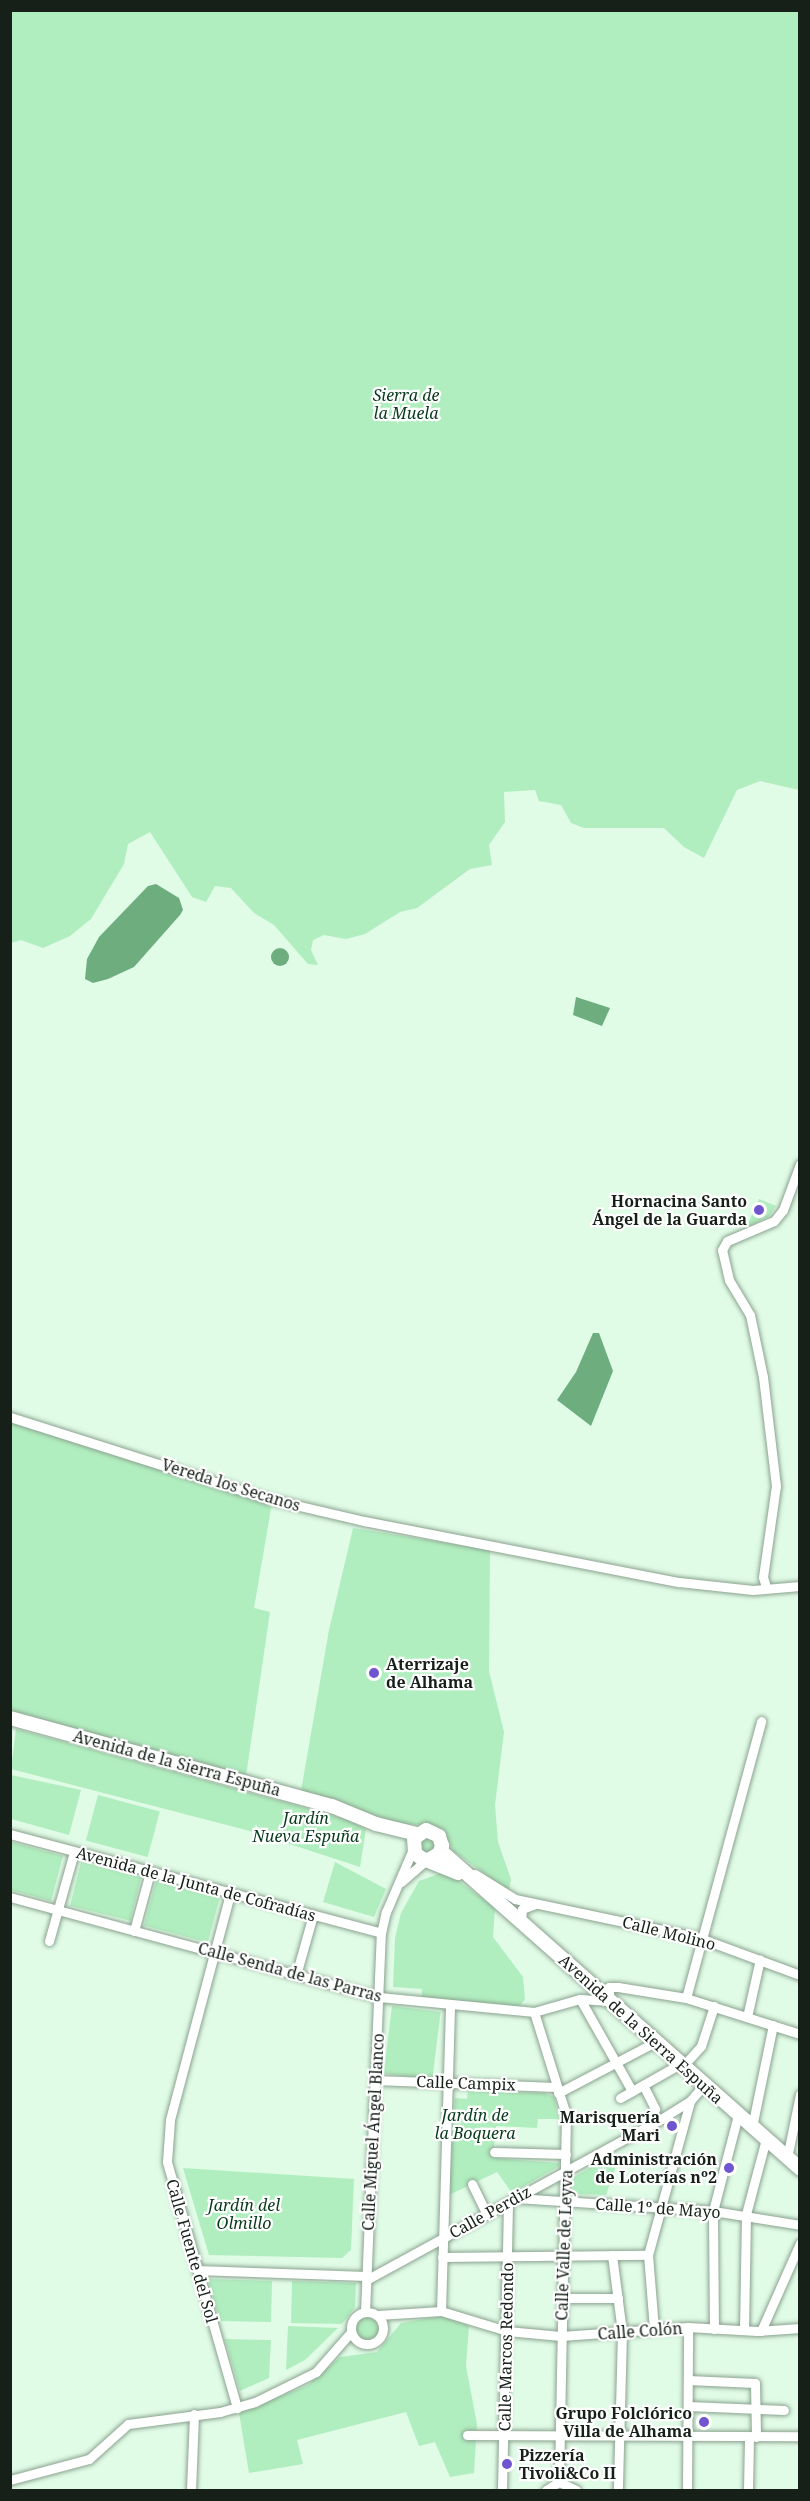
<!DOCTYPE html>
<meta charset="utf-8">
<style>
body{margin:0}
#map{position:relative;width:810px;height:2501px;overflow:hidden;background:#e0fbe6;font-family:"Noto Serif",serif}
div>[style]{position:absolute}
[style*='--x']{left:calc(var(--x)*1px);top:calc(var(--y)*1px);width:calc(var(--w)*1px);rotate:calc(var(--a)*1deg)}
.green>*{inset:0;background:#b1eebf;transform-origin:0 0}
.round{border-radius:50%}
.water>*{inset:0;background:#6dad7e}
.roads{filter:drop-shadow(0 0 2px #8ba390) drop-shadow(0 0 2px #8ba390)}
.street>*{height:9px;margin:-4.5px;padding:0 4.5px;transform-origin:4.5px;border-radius:4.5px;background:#fff}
.street>.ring{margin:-4.5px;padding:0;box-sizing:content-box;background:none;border:9px solid #fff;border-radius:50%}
.primary>*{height:14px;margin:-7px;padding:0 7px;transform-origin:7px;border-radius:7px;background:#fff}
.dots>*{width:16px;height:16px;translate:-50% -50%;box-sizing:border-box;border:3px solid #fff;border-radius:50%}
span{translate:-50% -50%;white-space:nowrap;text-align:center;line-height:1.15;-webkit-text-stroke:4.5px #fff;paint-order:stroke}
.park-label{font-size:16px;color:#083a1c;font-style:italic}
.poi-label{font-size:16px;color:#162019;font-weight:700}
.right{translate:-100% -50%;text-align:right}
.left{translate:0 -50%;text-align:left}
.street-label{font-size:16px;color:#162019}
.frame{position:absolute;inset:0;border:12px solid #162019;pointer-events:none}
</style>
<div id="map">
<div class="green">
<div style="clip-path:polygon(10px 11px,799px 11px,799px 790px,760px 781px,737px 790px,704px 858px,684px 847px,664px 828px,584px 828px,571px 823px,561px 805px,539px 801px,535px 790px,504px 792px,505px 822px,489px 845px,492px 865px,470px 869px,417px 908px,400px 912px,365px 934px,346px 939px,324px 935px,313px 940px,311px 950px,318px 965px,308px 964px,274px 925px,254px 913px,231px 888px,215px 886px,206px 902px,192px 897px,150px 832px,128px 844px,124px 864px,91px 919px,70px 936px,43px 948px,21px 940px,11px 943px)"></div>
<div style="clip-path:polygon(759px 1199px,776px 1206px,769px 1216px,746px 1228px)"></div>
<div style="clip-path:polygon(10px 1420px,272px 1503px,254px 1608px,270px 1612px,246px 1776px,11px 1711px)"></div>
<div style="clip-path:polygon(353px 1528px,490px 1550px,489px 1671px,504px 1732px,495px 1805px,498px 1842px,511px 1879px,509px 1891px,453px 1851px,444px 1832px,433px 1825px,396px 1824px,301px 1791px,329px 1630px)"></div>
<div style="clip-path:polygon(16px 1729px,346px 1819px,366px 1829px,360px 1867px,246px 1830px,11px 1769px)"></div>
<div style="clip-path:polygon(11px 1775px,81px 1790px,69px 1835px,11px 1819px)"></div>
<div style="left:98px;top:1795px;width:64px;height:47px;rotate:15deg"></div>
<div style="clip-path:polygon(432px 1836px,438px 1847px,424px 1855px,417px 1841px)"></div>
<div style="clip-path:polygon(11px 1842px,63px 1856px,51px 1901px,11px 1890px)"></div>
<div style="left:81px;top:1862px;width:62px;height:45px;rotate:14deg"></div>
<div style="clip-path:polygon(335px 1862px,386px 1889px,374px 1917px,323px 1902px)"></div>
<div style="clip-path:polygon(441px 1873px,456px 1879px,495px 1908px,493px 1937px,523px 1977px,525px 1999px,519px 2007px,422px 1997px,422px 1989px,393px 1987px,395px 1938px,401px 1913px,419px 1881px)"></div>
<div style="left:156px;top:1881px;width:66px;height:46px;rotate:15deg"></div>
<div style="left:392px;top:2006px;width:49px;height:68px;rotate:7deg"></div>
<div style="clip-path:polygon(468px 2091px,545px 2093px,554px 2097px,559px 2119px,538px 2119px,537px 2128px,496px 2126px,493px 2158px,559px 2163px,559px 2166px,512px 2193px,497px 2172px,449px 2195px,455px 2098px,467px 2099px)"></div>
<div style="clip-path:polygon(615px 2153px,615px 2169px,606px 2195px,573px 2194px,574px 2177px)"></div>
<div style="clip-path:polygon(183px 2168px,354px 2179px,351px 2250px,342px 2258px,209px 2255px)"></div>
<div style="clip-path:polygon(208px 2279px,272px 2281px,271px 2322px,220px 2321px)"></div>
<div style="clip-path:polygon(292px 2281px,356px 2283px,355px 2307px,342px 2324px,291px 2323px)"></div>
<div style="clip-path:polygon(442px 2316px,469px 2326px,466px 2366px,477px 2424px,474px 2473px,450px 2477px,435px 2442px,419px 2446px,406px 2412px,297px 2440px,303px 2464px,249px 2473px,239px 2413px,308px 2385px,340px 2357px,377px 2352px,401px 2323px)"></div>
<div class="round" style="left:356px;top:2318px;width:22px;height:22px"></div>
<div style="clip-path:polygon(288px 2326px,338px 2328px,305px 2360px,286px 2370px)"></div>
<div style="clip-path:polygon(225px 2339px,271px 2340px,269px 2378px,240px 2391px)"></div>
</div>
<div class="water">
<div style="clip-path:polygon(156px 884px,179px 898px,183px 910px,180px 915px,134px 967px,108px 979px,93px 983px,85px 979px,87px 959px,99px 937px,148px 886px)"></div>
<div class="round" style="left:271px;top:948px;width:18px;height:18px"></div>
<div style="clip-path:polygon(576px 997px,610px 1008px,602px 1026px,573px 1015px)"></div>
<div style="clip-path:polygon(593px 1333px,599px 1333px,613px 1371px,591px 1426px,557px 1400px,576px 1372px)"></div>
</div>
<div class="roads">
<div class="street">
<div style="--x:10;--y:1417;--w:268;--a:17.6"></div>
<div style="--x:265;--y:1498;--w:102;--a:13.1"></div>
<div style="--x:364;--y:1521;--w:321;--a:11"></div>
<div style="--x:679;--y:1582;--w:74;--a:6.2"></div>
<div style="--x:753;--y:1590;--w:47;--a:-4.9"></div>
<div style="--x:766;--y:1587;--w:10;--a:-107"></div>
<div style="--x:763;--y:1577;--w:92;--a:-81.9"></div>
<div style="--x:776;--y:1486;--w:110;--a:-96.8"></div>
<div style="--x:763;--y:1377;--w:63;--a:-101.8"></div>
<div style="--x:750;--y:1315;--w:41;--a:-121"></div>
<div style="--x:729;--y:1280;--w:31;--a:-103"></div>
<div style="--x:722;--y:1250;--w:10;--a:-61"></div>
<div style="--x:727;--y:1241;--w:51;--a:-23.1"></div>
<div style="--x:774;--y:1221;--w:14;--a:-51"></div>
<div style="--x:783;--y:1210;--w:49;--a:-69.7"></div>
<div style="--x:10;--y:1834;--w:384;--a:14.9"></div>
<div style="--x:475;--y:1874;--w:47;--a:32"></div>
<div style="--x:515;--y:1899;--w:189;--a:11.9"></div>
<div style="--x:700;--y:1938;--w:107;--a:20.3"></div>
<div style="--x:401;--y:1882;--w:33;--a:-41"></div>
<div style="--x:230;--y:1894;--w:234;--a:104.9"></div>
<div style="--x:170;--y:2120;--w:42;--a:94.1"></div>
<div style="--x:167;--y:2162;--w:256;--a:74.1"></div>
<div style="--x:10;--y:1897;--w:382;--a:15.2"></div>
<div style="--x:379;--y:1997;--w:156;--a:5.5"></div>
<div style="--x:534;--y:2012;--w:48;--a:-15.8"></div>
<div style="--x:580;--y:1999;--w:29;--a:4"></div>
<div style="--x:609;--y:2001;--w:14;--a:-90"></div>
<div style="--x:609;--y:1987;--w:9;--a:0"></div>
<div style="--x:618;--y:1987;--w:69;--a:9.2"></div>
<div style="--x:686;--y:1998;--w:120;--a:17.5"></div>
<div style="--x:521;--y:1921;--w:12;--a:-85"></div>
<div style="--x:522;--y:1909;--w:14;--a:-21"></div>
<div style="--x:134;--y:1931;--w:61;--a:-74.8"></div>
<div style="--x:49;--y:1941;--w:92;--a:-74.3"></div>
<div style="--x:296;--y:1975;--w:62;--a:-74.2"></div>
<div style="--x:686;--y:1998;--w:287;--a:-74.8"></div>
<div style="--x:580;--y:1999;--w:106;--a:60.5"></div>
<div style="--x:534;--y:2012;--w:108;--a:72.7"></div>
<div style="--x:566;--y:2115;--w:367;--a:91.1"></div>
<div style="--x:747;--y:2017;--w:59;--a:-77.4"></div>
<div style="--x:683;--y:2066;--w:27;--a:-48"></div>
<div style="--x:701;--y:2046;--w:42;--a:-72"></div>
<div style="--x:375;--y:2080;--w:181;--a:2.2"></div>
<div style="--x:643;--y:2085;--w:27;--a:63"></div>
<div style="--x:558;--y:2093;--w:110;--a:-27.7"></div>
<div style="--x:620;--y:2098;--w:69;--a:-29.5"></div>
<div style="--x:752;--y:2127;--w:104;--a:-78.4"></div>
<div style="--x:494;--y:2152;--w:72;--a:1.6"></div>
<div style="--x:787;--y:2158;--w:65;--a:-78.5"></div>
<div style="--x:472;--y:2184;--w:34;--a:64"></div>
<div style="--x:516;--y:2198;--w:197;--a:3.8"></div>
<div style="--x:713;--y:2211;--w:88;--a:9.1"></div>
<div style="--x:612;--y:2255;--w:78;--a:82.6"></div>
<div style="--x:622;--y:2332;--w:158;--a:91.5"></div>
<div style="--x:442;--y:2257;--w:206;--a:-0.6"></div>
<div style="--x:197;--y:2270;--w:169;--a:2"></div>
<div style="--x:366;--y:2280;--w:336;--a:-28.6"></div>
<div style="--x:661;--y:2119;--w:34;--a:-32"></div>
<div style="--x:690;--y:2101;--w:21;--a:-49"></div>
<div style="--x:562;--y:2298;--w:56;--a:0"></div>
<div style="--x:441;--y:2311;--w:306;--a:-88.3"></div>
<div class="ring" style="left:351px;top:2312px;width:23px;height:23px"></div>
<div style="--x:365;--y:2312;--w:379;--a:-87.6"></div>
<div style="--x:381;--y:1933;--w:22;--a:-77"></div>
<div style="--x:386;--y:1912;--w:69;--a:-66.8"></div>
<div style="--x:378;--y:2315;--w:63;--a:-3.6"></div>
<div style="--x:441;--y:2311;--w:69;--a:16.9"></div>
<div style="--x:507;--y:2331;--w:54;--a:5.3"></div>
<div style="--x:561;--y:2336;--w:127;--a:-4.1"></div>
<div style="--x:688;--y:2327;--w:69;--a:3.3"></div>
<div style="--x:757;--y:2331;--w:43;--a:-4"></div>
<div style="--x:654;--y:2329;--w:74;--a:-94.6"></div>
<div style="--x:648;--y:2255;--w:160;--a:-74.7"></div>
<div style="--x:714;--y:2329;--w:118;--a:-90.5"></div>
<div style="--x:713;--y:2211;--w:99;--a:-75.4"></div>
<div style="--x:744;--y:2330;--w:116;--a:-89"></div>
<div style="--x:746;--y:2214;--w:78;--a:-75.1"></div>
<div style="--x:761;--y:2331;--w:96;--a:-66.1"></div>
<div style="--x:688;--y:2380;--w:67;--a:2.6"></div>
<div style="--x:755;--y:2383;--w:54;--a:88.9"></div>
<div style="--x:688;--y:2406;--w:96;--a:2.4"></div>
<div style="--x:467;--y:2435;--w:333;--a:0.2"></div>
<div style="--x:10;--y:2480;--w:82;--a:-14.9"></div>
<div style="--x:89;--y:2459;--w:52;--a:-41.9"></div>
<div style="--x:128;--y:2424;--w:93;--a:-7.4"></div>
<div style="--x:220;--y:2412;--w:36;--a:-16"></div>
<div style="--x:255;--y:2402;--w:68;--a:-26.2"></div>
<div style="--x:316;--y:2372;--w:53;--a:-48.8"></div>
<div style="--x:191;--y:2490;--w:76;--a:-87.7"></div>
<div style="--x:502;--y:2490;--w:287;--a:-88.8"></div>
<div style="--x:546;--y:2490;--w:15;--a:-32"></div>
<div style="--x:559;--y:2482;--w:19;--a:25"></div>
<div style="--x:687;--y:2490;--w:163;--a:-89.6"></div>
<div style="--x:748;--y:2490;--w:52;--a:-88.9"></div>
</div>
<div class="primary">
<div style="--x:10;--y:1718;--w:334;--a:15.3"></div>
<div style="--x:332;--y:1806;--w:48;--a:22.2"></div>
<div style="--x:376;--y:1824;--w:42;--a:13.7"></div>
<div style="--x:441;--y:1851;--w:480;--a:41.5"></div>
<div style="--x:428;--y:1860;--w:13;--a:-29"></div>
<div style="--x:439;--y:1854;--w:9;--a:-69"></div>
<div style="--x:442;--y:1846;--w:10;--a:-107"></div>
<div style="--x:439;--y:1836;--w:14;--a:-155"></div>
<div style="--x:426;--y:1830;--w:14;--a:146"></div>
<div style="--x:414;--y:1838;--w:15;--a:86"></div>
<div style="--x:415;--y:1853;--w:8;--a:40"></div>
<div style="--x:421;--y:1858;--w:40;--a:22"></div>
</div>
</div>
<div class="dots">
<div style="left:759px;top:1210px;background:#6f56cf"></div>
<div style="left:374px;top:1673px;background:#6f56cf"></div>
<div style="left:672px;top:2126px;background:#6f56cf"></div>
<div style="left:729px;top:2168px;background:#6f56cf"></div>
<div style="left:704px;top:2422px;background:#6f56cf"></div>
<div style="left:507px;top:2464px;background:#6f56cf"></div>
</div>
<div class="park-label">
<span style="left:406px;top:404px">Sierra de<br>la Muela</span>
<span style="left:306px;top:1827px">Jardín<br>Nueva Espuña</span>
<span style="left:475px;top:2124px">Jardín de<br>la Boquera</span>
<span style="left:244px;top:2214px">Jardín del<br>Olmillo</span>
</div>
<div class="poi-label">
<span class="right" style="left:747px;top:1210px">Hornacina Santo<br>Ángel de la Guarda</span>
<span class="left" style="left:386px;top:1673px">Aterrizaje<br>de Alhama</span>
<span class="right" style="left:660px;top:2126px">Marisquería<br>Mari</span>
<span class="right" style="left:717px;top:2168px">Administración<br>de Loterías nº2</span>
<span class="right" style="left:692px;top:2422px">Grupo Folclórico<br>Villa de Alhama</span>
<span class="left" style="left:519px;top:2464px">Pizzería<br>Tivoli&amp;Co II</span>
</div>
<div class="street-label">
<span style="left:231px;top:1485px;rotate:17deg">Vereda los Secanos</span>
<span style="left:177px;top:1763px;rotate:15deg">Avenida de la Sierra Espuña</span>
<span style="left:196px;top:1884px;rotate:15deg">Avenida de la Junta de Cofradías</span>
<span style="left:669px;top:1933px;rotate:14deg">Calle Molino</span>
<span style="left:290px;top:1972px;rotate:15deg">Calle Senda de las Parras</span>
<span style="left:641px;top:2029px;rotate:42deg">Avenida de la Sierra Espuña</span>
<span style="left:466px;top:2083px;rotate:2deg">Calle Campix</span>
<span style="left:373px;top:2132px;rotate:-87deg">Calle Miguel Ángel Blanco</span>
<span style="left:658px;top:2208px;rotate:4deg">Calle 1º de Mayo</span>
<span style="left:490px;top:2212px;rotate:-29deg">Calle Perdiz</span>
<span style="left:564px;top:2245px;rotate:-88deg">Calle Valle de Leyva</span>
<span style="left:192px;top:2251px;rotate:74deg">Calle Fuente del Sol</span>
<span style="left:640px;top:2331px;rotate:-4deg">Calle Colón</span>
<span style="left:506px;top:2347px;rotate:-89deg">Calle Marcos Redondo</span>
</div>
<div class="frame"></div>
</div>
